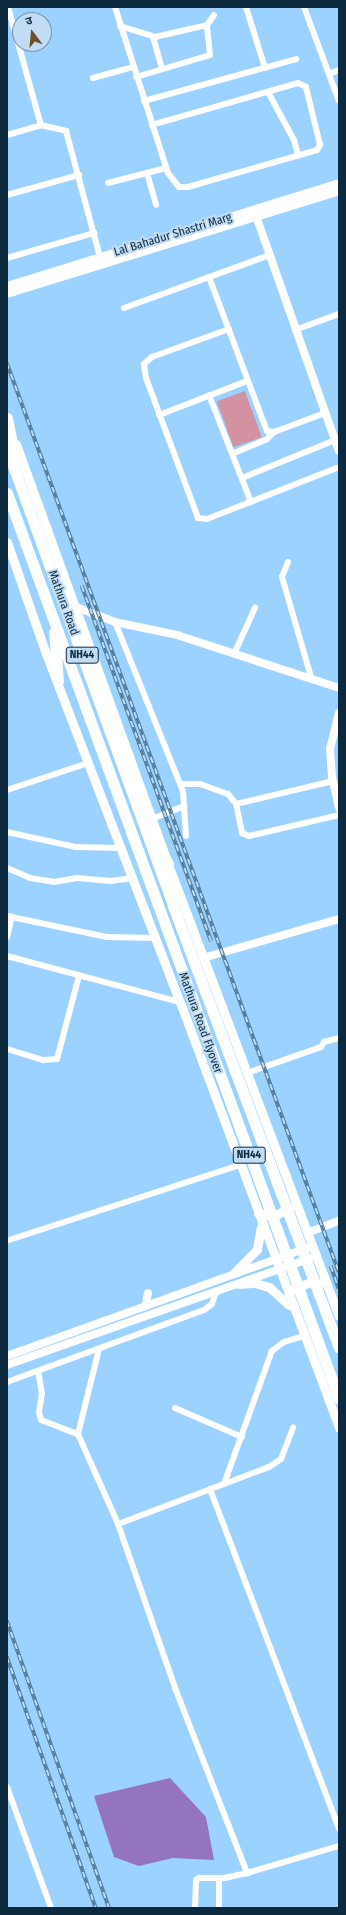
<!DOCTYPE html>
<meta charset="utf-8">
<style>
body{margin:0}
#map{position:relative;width:346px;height:1915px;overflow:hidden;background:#9bd2ff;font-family:"Fira Sans Condensed","Noto Sans Devanagari",sans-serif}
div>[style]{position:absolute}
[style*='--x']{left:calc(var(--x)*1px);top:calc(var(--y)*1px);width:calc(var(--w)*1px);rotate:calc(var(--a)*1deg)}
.green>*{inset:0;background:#d392a2;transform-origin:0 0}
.water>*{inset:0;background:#9574be}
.minor>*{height:6px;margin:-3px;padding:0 3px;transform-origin:3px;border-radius:3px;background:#fff}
.tertiary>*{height:8px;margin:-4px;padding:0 4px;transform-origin:4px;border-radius:4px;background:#fff}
.secondary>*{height:9px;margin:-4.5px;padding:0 4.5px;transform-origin:4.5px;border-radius:4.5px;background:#fff}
.trunk>*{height:11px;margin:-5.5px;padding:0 5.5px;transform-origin:5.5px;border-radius:5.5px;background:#fff}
.rail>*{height:3.5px;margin-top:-1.75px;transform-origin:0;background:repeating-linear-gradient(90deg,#c1dcf3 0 6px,#507a9a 0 12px);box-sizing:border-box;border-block:1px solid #507a9a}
span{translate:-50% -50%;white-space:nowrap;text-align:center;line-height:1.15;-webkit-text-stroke:4px #c1dcf3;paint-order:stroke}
.shield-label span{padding:1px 3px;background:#c1dcf3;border:1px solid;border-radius:3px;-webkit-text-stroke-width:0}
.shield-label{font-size:11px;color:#0c293e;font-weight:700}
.street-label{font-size:12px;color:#0c293e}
.frame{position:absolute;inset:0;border:8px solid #0c293e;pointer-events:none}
.north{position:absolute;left:12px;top:12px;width:40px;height:40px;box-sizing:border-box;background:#c1dcf3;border:1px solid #7994ab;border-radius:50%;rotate:344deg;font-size:11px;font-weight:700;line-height:16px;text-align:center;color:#0c293e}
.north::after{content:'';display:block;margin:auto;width:14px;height:18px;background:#724d29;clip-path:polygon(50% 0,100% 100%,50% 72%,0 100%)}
</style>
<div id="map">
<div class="green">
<div style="left:245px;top:391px;width:49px;height:30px;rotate:70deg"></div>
</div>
<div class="water">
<div style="clip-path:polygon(170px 1778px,206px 1817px,214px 1860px,173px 1858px,139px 1866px,114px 1857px,94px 1796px)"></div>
</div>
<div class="minor">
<div style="--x:8;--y:7;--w:123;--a:74.4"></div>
<div style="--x:115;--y:7;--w:174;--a:72.3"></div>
<div style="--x:168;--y:173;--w:18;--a:52"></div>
<div style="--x:179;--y:187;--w:9;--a:0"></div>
<div style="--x:188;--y:187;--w:134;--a:-16"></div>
<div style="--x:317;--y:150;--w:6;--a:-59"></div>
<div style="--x:320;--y:145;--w:60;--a:-103.6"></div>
<div style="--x:306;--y:87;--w:9;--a:-153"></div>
<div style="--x:298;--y:83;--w:152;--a:164"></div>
<div style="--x:246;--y:7;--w:64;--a:72.7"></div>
<div style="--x:304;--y:7;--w:100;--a:69.6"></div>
<div style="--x:120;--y:26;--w:37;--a:17"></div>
<div style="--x:155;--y:37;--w:53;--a:-13"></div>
<div style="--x:153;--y:37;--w:33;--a:74"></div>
<div style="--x:329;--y:74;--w:11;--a:-22"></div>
<div style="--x:136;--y:77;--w:77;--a:-16.6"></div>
<div style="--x:210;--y:55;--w:30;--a:-96"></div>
<div style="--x:207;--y:25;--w:12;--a:-55"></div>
<div style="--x:93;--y:78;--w:41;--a:-15.4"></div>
<div style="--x:268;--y:92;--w:55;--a:61.6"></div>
<div style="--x:294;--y:140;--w:16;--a:75"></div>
<div style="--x:144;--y:101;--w:158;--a:-15.4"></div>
<div style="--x:7;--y:135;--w:35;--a:-16"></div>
<div style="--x:41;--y:125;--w:26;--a:13"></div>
<div style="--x:66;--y:131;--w:135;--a:74.9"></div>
<div style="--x:147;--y:173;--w:33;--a:74"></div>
<div style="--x:108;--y:183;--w:60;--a:-14.5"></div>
<div style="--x:7;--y:195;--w:75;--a:-15.5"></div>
<div style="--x:7;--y:258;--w:91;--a:-16"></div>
<div style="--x:209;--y:277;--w:165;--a:69.4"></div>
<div style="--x:267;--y:431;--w:7;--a:8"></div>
<div style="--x:274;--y:432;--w:54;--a:-20.4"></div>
<div style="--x:124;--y:308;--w:155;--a:-20"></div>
<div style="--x:229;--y:329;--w:82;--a:160"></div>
<div style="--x:152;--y:357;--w:11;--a:139"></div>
<div style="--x:144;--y:364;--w:14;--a:82"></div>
<div style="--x:146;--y:378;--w:149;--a:69.6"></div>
<div style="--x:198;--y:518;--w:9;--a:6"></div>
<div style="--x:207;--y:519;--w:142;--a:-21.5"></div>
<div style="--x:295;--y:330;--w:47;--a:-20"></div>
<div style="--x:209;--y:395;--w:115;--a:68.6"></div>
<div style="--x:159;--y:415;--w:94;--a:-21.1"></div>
<div style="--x:232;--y:454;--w:38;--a:-23"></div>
<div style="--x:267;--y:439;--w:10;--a:-45"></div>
<div style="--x:242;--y:478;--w:100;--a:-22.2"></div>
<div style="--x:288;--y:562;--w:16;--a:112"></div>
<div style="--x:282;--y:577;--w:107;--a:73.8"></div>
<div style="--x:115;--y:622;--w:182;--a:68.1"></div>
<div style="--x:183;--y:791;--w:45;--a:86.2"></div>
<div style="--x:234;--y:654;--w:51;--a:-65.5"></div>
<div style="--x:180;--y:784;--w:20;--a:0"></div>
<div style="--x:200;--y:784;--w:30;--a:20"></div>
<div style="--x:228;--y:794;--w:13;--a:51"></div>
<div style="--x:236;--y:804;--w:30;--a:78"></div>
<div style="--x:242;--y:833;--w:8;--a:23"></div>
<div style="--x:249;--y:836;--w:92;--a:-13.1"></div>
<div style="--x:7;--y:790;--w:85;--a:-18.4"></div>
<div style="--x:236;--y:804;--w:100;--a:-13.3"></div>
<div style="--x:152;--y:819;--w:35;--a:-22"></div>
<div style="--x:7;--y:832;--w:71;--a:12.3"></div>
<div style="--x:76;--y:847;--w:45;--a:1.3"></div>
<div style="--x:7;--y:868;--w:25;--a:23"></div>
<div style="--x:30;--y:878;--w:24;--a:9"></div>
<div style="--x:54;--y:882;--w:23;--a:-10"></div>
<div style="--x:77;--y:878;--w:34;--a:5"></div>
<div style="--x:111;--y:881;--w:22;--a:-8"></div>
<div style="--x:7;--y:916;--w:102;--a:11.9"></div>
<div style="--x:107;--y:937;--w:49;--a:1.2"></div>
<div style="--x:7;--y:937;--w:21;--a:-76"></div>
<div style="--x:7;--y:956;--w:179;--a:14.9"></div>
<div style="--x:7;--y:1049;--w:38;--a:17"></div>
<div style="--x:43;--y:1060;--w:14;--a:-4"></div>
<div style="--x:57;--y:1059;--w:86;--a:-75.2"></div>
<div style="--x:247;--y:1073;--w:78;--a:-19.4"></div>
<div style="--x:321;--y:1047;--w:6;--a:-59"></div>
<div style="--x:324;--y:1042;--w:16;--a:-15"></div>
<div style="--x:9;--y:1240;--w:243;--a:-18"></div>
<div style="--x:99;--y:1349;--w:88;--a:103.9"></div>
<div style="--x:78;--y:1434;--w:98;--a:66"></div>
<div style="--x:118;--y:1524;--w:174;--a:70.8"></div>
<div style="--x:175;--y:1688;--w:199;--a:68.7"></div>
<div style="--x:38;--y:1371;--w:22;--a:80"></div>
<div style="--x:42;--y:1393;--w:19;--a:99"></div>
<div style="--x:39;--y:1412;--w:8;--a:76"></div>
<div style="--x:41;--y:1420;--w:40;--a:21"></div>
<div style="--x:7;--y:1382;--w:210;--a:-20.1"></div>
<div style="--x:204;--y:1310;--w:10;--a:-37"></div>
<div style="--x:212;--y:1304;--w:13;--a:-72"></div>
<div style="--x:175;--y:1408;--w:73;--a:23.4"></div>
<div style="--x:224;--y:1484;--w:141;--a:-70.2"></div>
<div style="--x:272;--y:1351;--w:15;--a:-37"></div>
<div style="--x:284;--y:1342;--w:21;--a:-17"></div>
<div style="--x:210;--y:1489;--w:364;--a:69.2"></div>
<div style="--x:118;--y:1524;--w:161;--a:-20.7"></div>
<div style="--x:269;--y:1467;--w:14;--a:-34"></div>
<div style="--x:281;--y:1459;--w:34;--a:-69"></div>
<div style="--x:7;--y:1787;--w:129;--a:70"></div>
<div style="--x:195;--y:1908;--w:28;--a:-88"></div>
<div style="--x:196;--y:1880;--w:4;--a:-34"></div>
<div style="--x:199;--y:1878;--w:25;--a:0"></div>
<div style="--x:224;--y:1878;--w:24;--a:-12"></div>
<div style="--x:247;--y:1873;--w:96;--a:-16.4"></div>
<div style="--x:219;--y:1908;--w:30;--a:-90"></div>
</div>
<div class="tertiary">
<div style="--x:255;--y:213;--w:252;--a:70.6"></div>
<div style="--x:7;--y:286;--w:348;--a:-17.2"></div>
<div style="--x:7;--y:294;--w:348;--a:-17.2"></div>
<div style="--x:76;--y:607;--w:42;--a:21"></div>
<div style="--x:115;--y:622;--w:63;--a:11.8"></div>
<div style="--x:177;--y:635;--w:170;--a:18.1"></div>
<div style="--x:339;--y:713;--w:36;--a:104"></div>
<div style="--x:330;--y:748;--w:29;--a:86"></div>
<div style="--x:332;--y:777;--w:32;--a:77"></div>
<div style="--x:203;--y:958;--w:141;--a:-16"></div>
<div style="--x:307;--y:1233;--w:34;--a:-21"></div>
<div style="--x:146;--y:1305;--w:12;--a:-81"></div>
<div style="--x:7;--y:1356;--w:324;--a:-19.8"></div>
<div style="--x:7;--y:1365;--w:321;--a:-19.4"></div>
</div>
<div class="secondary">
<div style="--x:16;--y:444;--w:447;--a:70.1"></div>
<div style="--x:168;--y:864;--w:483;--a:69.3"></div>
<div style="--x:7;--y:542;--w:115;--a:70.8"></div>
<div style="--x:45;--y:651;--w:376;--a:69"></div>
<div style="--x:180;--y:1002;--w:455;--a:69.5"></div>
<div style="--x:258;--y:1213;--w:16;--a:11"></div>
<div style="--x:274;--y:1216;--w:21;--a:-29"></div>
<div style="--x:234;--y:1273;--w:33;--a:-46"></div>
<div style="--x:257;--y:1249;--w:22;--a:-80"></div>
<div style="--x:239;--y:1284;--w:16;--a:-4"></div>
<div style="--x:255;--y:1283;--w:15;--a:16"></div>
<div style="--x:269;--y:1287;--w:27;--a:42"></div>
<div style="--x:293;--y:1289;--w:18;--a:-22"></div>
<div style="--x:310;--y:1282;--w:10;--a:6"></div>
</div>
<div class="trunk">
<div style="--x:7;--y:418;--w:41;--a:78.7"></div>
<div style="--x:7;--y:449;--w:486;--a:70"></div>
<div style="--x:173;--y:906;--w:472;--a:69.4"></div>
<div style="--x:7;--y:493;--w:965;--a:69.87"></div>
<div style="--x:54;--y:632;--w:49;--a:85.3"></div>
<div style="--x:157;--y:843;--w:24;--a:62"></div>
</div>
<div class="rail">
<div style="--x:7;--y:363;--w:968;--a:69.94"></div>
<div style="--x:82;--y:586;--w:378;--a:70"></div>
<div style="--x:331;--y:1266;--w:24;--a:71"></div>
<div style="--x:7;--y:1621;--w:305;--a:70.4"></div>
<div style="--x:7;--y:1657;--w:266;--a:70.5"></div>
</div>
<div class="shield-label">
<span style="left:82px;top:655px">NH44</span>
<span style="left:249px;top:1155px">NH44</span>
</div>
<div class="street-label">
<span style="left:173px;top:235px;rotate:-17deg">Lal Bahadur Shastri Marg</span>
<span style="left:63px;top:603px;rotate:70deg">Mathura Road</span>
<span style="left:200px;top:1023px;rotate:70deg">Mathura Road Flyover</span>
</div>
<div class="frame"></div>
<div class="north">उ</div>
</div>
